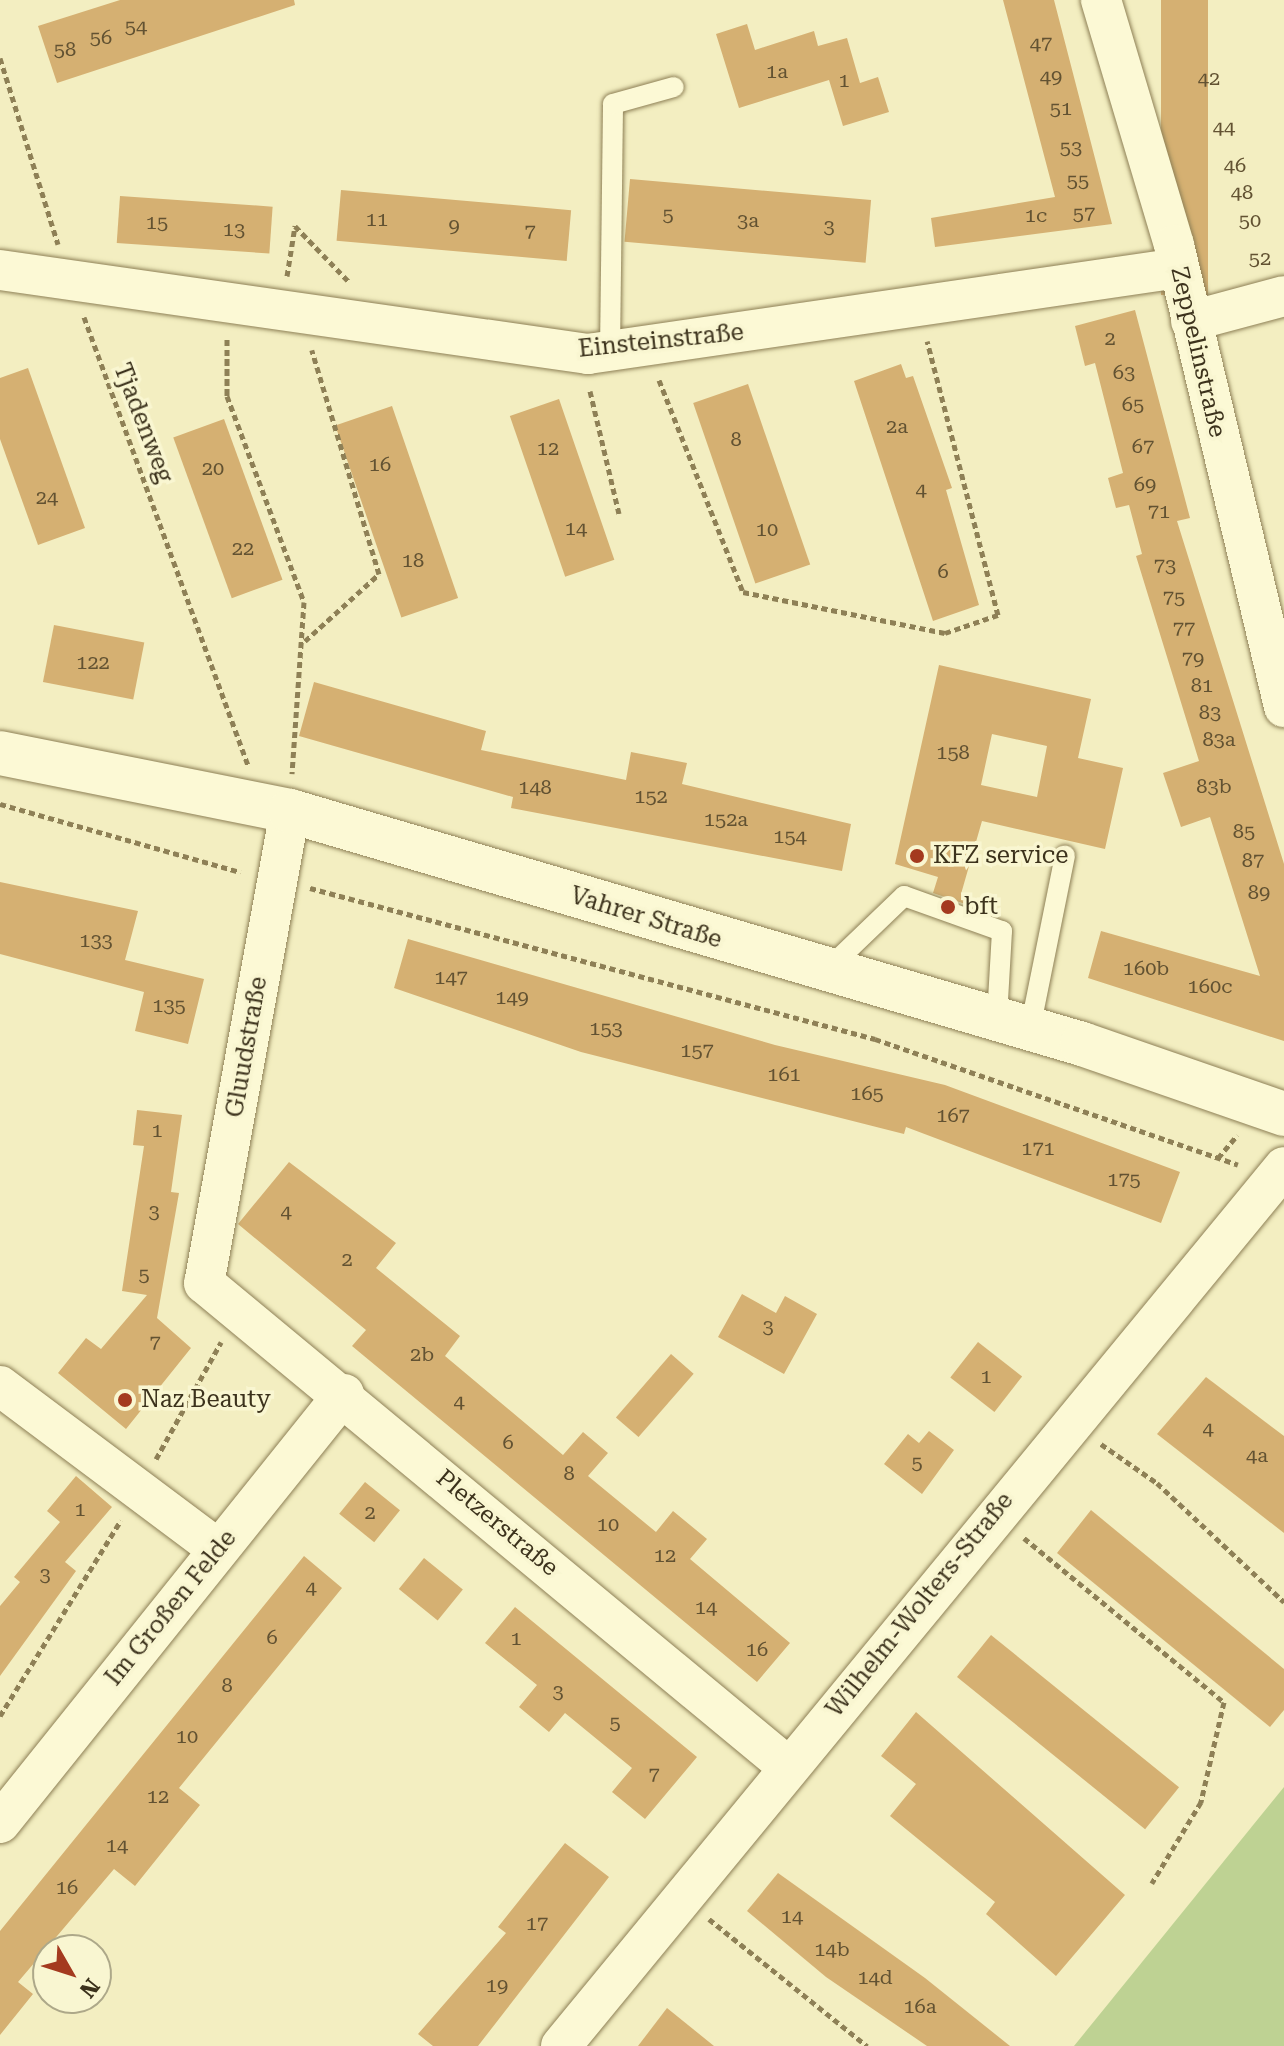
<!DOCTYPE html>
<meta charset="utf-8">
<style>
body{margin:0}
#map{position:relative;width:1284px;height:2046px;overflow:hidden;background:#f3eec1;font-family:"Roboto Serif",serif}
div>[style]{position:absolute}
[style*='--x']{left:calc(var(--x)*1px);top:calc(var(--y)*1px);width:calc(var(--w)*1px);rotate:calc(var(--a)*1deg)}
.green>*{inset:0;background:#bed293}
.building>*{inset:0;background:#d5b072;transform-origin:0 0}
.path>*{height:5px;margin-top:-2.5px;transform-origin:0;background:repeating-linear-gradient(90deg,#8e8056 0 6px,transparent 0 10px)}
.roads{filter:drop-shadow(0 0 2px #8e8056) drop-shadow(0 0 2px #8e8056)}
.lane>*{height:20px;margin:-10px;padding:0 10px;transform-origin:10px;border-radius:10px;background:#fcf9d5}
.street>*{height:40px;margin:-20px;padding:0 20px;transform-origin:20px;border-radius:20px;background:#fcf9d5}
.secondary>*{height:44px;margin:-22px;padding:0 22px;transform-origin:22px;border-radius:22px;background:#fcf9d5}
.dots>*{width:22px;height:22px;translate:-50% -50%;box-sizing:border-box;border:4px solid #f9f6d1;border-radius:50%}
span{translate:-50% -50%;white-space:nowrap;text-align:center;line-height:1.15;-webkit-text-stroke:7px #f9f6d1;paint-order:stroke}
.number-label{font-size:20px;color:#625232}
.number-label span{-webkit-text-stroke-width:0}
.street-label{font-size:24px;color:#3c321c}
.poi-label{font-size:24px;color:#3c321c}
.left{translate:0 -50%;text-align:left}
.north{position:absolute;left:32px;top:1934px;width:80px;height:80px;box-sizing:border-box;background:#f9f6d1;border:2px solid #ada889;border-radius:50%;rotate:129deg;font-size:22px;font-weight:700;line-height:32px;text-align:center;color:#3c321c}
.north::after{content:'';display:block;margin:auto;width:28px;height:36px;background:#a43a1f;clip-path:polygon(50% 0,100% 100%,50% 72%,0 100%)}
</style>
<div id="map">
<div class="green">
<div style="clip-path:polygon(1284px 1787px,1284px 2046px,1074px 2046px)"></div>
</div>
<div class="building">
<div style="clip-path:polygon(120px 0,294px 0,295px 5px,57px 83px,38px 26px)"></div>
<div style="clip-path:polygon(1003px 0,1054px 0,1112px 224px,935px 247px,931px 218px,1055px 197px)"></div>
<div style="left:1161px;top:0;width:47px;height:295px"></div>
<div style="clip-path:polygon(747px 24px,755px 50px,814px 31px,818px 46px,847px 38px,860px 83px,878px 77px,889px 112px,843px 126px,829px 80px,739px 108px,716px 34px)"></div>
<div style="left:630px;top:179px;width:242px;height:63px;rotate:5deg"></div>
<div style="left:341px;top:190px;width:231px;height:51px;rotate:5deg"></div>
<div style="left:120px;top:196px;width:153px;height:47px;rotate:4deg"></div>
<div style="clip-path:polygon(1135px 310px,1190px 518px,1177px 521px,1284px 864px,1284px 1041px,1088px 978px,1101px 931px,1260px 976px,1210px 817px,1181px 827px,1163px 773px,1199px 761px,1136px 556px,1142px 554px,1129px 505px,1116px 508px,1108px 478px,1123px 473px,1095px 363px,1085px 366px,1075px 326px)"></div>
<div style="clip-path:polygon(901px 364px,906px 378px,913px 376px,952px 488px,946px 490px,979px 605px,933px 621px,854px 381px)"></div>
<div style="clip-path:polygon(28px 368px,85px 528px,38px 545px,0 439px,0 378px)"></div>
<div style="left:748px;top:384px;width:191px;height:58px;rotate:71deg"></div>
<div style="left:559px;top:399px;width:170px;height:52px;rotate:71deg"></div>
<div style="left:392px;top:406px;width:203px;height:60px;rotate:71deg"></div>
<div style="left:224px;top:419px;width:171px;height:54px;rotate:70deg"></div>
<div style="left:54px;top:625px;width:92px;height:58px;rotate:11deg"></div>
<div style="clip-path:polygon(evenodd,939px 665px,1091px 699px,1078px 758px,1123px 768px,1105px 849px,982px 821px,961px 894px,971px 897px,968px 905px,933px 893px,938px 877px,895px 864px,939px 665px,992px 734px,1047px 746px,1037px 797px,981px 785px,992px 734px)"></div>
<div style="clip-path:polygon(314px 682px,486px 731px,481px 750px,626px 780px,631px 752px,687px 763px,682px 784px,851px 824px,842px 871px,511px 808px,513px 797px,299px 736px)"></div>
<div style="clip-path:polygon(0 882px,138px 911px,125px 960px,204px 979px,188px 1044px,135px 1031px,144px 992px,0 954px)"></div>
<div style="clip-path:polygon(408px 939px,775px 1045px,945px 1085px,1180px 1172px,1161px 1223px,906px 1127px,904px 1134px,581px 1052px,394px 988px)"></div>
<div style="clip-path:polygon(137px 1110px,182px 1115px,171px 1192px,179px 1193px,157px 1318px,191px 1348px,126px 1429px,58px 1373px,86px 1338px,101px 1349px,147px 1295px,122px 1291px,144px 1146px,133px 1145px)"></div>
<div style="clip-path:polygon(289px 1162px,396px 1243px,376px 1268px,460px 1336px,445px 1356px,563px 1455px,583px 1432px,608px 1453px,588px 1476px,656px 1532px,673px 1511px,707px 1539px,690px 1559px,790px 1643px,757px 1682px,352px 1346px,366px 1330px,238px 1224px)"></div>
<div style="clip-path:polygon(742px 1294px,776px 1313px,785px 1296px,817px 1314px,784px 1374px,718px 1337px)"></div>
<div style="left:978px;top:1342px;width:56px;height:45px;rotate:38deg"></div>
<div style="left:671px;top:1354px;width:30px;height:84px;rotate:41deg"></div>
<div style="clip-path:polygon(1206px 1377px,1284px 1436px,1284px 1533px,1157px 1434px)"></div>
<div style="clip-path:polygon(929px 1431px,954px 1450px,922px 1494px,884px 1464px,908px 1434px,919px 1443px)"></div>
<div style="clip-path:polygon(76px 1476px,112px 1507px,65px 1562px,76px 1571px,0 1676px,0 1606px,20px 1582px,14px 1577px,60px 1522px,47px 1511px)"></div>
<div style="left:365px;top:1482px;width:45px;height:41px;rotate:39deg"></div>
<div style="clip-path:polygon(1091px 1510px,1284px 1669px,1284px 1710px,1270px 1727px,1057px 1553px)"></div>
<div style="clip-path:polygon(304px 1556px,342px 1588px,179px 1788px,200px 1805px,135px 1886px,114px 1869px,18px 1982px,33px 1994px,0 2035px,0 1931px)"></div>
<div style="left:424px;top:1558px;width:50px;height:40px;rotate:39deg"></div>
<div style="clip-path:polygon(515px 1607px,697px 1757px,645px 1819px,612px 1792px,632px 1768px,565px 1713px,549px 1732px,519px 1707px,537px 1685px,485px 1643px)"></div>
<div style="left:991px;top:1635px;width:242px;height:54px;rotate:39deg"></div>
<div style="clip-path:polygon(916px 1712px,1125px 1895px,1056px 1976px,986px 1914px,995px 1902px,890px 1816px,916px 1784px,881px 1756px)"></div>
<div style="clip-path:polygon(565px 1843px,609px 1877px,478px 2046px,433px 2046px,418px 2034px,506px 1933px,498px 1927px)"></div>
<div style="clip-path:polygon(778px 1873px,925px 1978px,1010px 2046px,927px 2046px,826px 1977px,747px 1911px)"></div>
<div style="clip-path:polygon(667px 2008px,714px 2046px,638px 2046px)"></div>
</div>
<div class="path">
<div style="--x:0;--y:58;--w:195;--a:72.7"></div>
<div style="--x:287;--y:276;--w:51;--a:-80.9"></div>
<div style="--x:295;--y:226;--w:79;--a:46"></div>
<div style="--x:84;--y:317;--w:477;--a:69.9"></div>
<div style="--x:227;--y:339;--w:57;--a:90"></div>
<div style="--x:227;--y:396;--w:220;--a:69.5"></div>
<div style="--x:304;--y:602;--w:172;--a:94"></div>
<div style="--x:659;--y:380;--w:228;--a:68.4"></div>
<div style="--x:743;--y:592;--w:206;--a:11.5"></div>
<div style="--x:945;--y:633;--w:56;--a:-18.8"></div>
<div style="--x:998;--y:615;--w:283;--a:-104.5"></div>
<div style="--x:590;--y:391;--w:126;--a:76.7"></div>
<div style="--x:305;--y:641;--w:100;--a:-42.2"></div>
<div style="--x:379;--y:574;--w:234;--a:-106.7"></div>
<div style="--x:0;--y:804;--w:250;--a:15.8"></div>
<div style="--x:310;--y:888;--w:585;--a:14.96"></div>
<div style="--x:875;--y:1039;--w:384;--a:19.1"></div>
<div style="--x:1218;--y:1158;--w:30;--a:-50"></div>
<div style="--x:1101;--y:1444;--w:68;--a:34.9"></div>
<div style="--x:1157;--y:1483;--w:174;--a:43.1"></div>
<div style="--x:156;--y:1459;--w:134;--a:-60.9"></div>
<div style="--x:1024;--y:1538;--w:259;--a:39.4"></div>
<div style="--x:1224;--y:1702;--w:103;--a:103"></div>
<div style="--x:1201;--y:1802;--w:95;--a:121.2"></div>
<div style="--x:0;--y:1716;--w:230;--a:-58.3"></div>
<div style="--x:709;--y:1919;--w:203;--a:38.8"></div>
</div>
<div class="roads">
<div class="lane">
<div style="--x:610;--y:351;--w:247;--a:-89.3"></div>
<div style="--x:613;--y:104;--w:63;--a:-15.6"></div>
<div style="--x:829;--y:968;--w:104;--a:-43.8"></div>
<div style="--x:904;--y:896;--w:104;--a:19.7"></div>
<div style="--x:1002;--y:931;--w:88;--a:93.3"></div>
<div style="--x:1030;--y:1029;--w:177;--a:-78.6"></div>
</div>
<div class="street">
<div style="--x:1101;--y:0;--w:256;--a:73.4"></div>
<div style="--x:1174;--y:245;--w:475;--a:76.6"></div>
<div style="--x:0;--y:270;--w:594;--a:8.13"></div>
<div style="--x:588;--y:354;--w:597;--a:-8.28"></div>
<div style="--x:1191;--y:321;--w:96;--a:-15"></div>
<div style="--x:290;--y:811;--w:480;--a:100.3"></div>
<div style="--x:204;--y:1283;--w:757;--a:39.64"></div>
<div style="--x:0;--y:1386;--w:272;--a:36.8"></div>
<div style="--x:0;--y:1823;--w:550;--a:-51.28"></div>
<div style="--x:561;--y:2046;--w:1138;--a:-50.56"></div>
</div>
<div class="secondary">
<div style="--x:0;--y:753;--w:296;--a:11.3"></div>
<div style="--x:290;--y:811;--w:826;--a:16.39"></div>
<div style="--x:1082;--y:1044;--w:214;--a:19.1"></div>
</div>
</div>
<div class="dots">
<div style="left:917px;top:856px;background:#a43a1f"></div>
<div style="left:948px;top:907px;background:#a43a1f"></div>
<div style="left:125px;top:1400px;background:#a43a1f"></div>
</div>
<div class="number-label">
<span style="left:136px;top:26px">54</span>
<span style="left:101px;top:37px">56</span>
<span style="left:1041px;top:43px">47</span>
<span style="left:65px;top:49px">58</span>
<span style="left:777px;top:71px">1a</span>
<span style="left:1051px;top:76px">49</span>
<span style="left:1209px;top:78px">42</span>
<span style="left:844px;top:80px">1</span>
<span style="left:1061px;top:108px">51</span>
<span style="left:1224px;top:127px">44</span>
<span style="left:1071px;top:147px">53</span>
<span style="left:1235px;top:165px">46</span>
<span style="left:1078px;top:180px">55</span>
<span style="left:1242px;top:192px">48</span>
<span style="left:1084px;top:213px">57</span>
<span style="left:668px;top:214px">5</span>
<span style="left:1036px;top:215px">1c</span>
<span style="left:377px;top:219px">11</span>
<span style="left:748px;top:220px">3a</span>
<span style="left:1250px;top:220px">50</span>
<span style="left:157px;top:222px">15</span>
<span style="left:454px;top:225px">9</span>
<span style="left:829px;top:226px">3</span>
<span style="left:234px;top:229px">13</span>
<span style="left:530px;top:231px">7</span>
<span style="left:1260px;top:258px">52</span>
<span style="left:1110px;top:338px">2</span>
<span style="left:1124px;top:372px">63</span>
<span style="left:1133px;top:404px">65</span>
<span style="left:897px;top:426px">2a</span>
<span style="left:736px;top:439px">8</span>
<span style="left:1143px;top:446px">67</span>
<span style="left:548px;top:448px">12</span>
<span style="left:380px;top:464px">16</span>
<span style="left:213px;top:468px">20</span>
<span style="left:1145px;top:484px">69</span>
<span style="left:921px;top:489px">4</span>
<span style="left:47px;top:497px">24</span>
<span style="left:1159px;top:511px">71</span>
<span style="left:576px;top:528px">14</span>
<span style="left:767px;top:529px">10</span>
<span style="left:243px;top:548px">22</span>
<span style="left:413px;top:560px">18</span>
<span style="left:1165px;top:565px">73</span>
<span style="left:943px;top:571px">6</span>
<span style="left:1174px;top:597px">75</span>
<span style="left:1184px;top:628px">77</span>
<span style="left:1193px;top:658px">79</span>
<span style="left:93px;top:662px">122</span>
<span style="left:1202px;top:685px">81</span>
<span style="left:1210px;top:712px">83</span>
<span style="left:1219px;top:739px">83a</span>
<span style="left:953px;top:752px">158</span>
<span style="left:1214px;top:786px">83b</span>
<span style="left:535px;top:787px">148</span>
<span style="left:651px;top:796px">152</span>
<span style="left:726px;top:819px">152a</span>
<span style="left:1244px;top:831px">85</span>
<span style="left:790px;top:836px">154</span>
<span style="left:1253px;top:860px">87</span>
<span style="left:1259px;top:892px">89</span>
<span style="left:96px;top:940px">133</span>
<span style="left:1146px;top:968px">160b</span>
<span style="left:451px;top:977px">147</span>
<span style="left:1210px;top:986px">160c</span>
<span style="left:512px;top:997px">149</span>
<span style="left:169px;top:1005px">135</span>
<span style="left:606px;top:1028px">153</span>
<span style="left:697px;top:1050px">157</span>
<span style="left:784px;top:1074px">161</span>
<span style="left:867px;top:1093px">165</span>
<span style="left:953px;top:1115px">167</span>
<span style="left:157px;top:1130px">1</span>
<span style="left:1038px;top:1148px">171</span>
<span style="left:1124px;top:1179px">175</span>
<span style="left:154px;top:1211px">3</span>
<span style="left:286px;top:1211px">4</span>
<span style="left:347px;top:1259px">2</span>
<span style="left:144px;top:1274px">5</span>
<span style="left:768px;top:1326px">3</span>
<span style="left:155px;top:1342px">7</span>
<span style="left:422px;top:1354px">2b</span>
<span style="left:986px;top:1376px">1</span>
<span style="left:459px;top:1401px">4</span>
<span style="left:1208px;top:1428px">4</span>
<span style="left:508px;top:1442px">6</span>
<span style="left:1257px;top:1455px">4a</span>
<span style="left:917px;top:1462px">5</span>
<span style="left:569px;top:1473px">8</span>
<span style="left:80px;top:1509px">1</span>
<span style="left:370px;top:1512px">2</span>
<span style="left:608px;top:1524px">10</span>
<span style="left:665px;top:1555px">12</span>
<span style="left:45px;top:1574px">3</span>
<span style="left:311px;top:1587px">4</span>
<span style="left:706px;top:1607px">14</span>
<span style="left:272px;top:1637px">6</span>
<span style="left:516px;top:1638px">1</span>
<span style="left:757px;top:1649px">16</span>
<span style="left:227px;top:1685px">8</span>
<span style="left:558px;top:1691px">3</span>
<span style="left:615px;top:1722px">5</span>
<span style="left:187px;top:1736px">10</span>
<span style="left:654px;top:1774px">7</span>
<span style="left:158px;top:1796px">12</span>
<span style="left:117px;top:1845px">14</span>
<span style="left:67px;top:1887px">16</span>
<span style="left:792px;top:1916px">14</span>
<span style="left:537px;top:1923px">17</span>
<span style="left:832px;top:1949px">14b</span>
<span style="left:875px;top:1977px">14d</span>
<span style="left:497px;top:1985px">19</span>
<span style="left:920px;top:2006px">16a</span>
</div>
<div class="street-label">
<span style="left:661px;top:341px;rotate:-6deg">Einsteinstraße</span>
<span style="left:1198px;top:352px;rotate:77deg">Zeppelinstraße</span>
<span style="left:143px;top:423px;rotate:69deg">Tjadenweg</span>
<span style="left:646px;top:918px;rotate:17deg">Vahrer Straße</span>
<span style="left:247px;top:1047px;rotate:-80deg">Gluudstraße</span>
<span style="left:497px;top:1523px;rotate:40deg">Pletzerstraße</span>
<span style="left:920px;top:1605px;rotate:-51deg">Wilhelm-Wolters-Straße</span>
<span style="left:171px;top:1608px;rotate:-51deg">Im Großen Felde</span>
</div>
<div class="poi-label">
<span class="left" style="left:933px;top:856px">KFZ service</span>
<span class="left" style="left:964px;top:907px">bft</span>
<span class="left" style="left:141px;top:1400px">Naz Beauty</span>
</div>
<div class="north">N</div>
</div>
